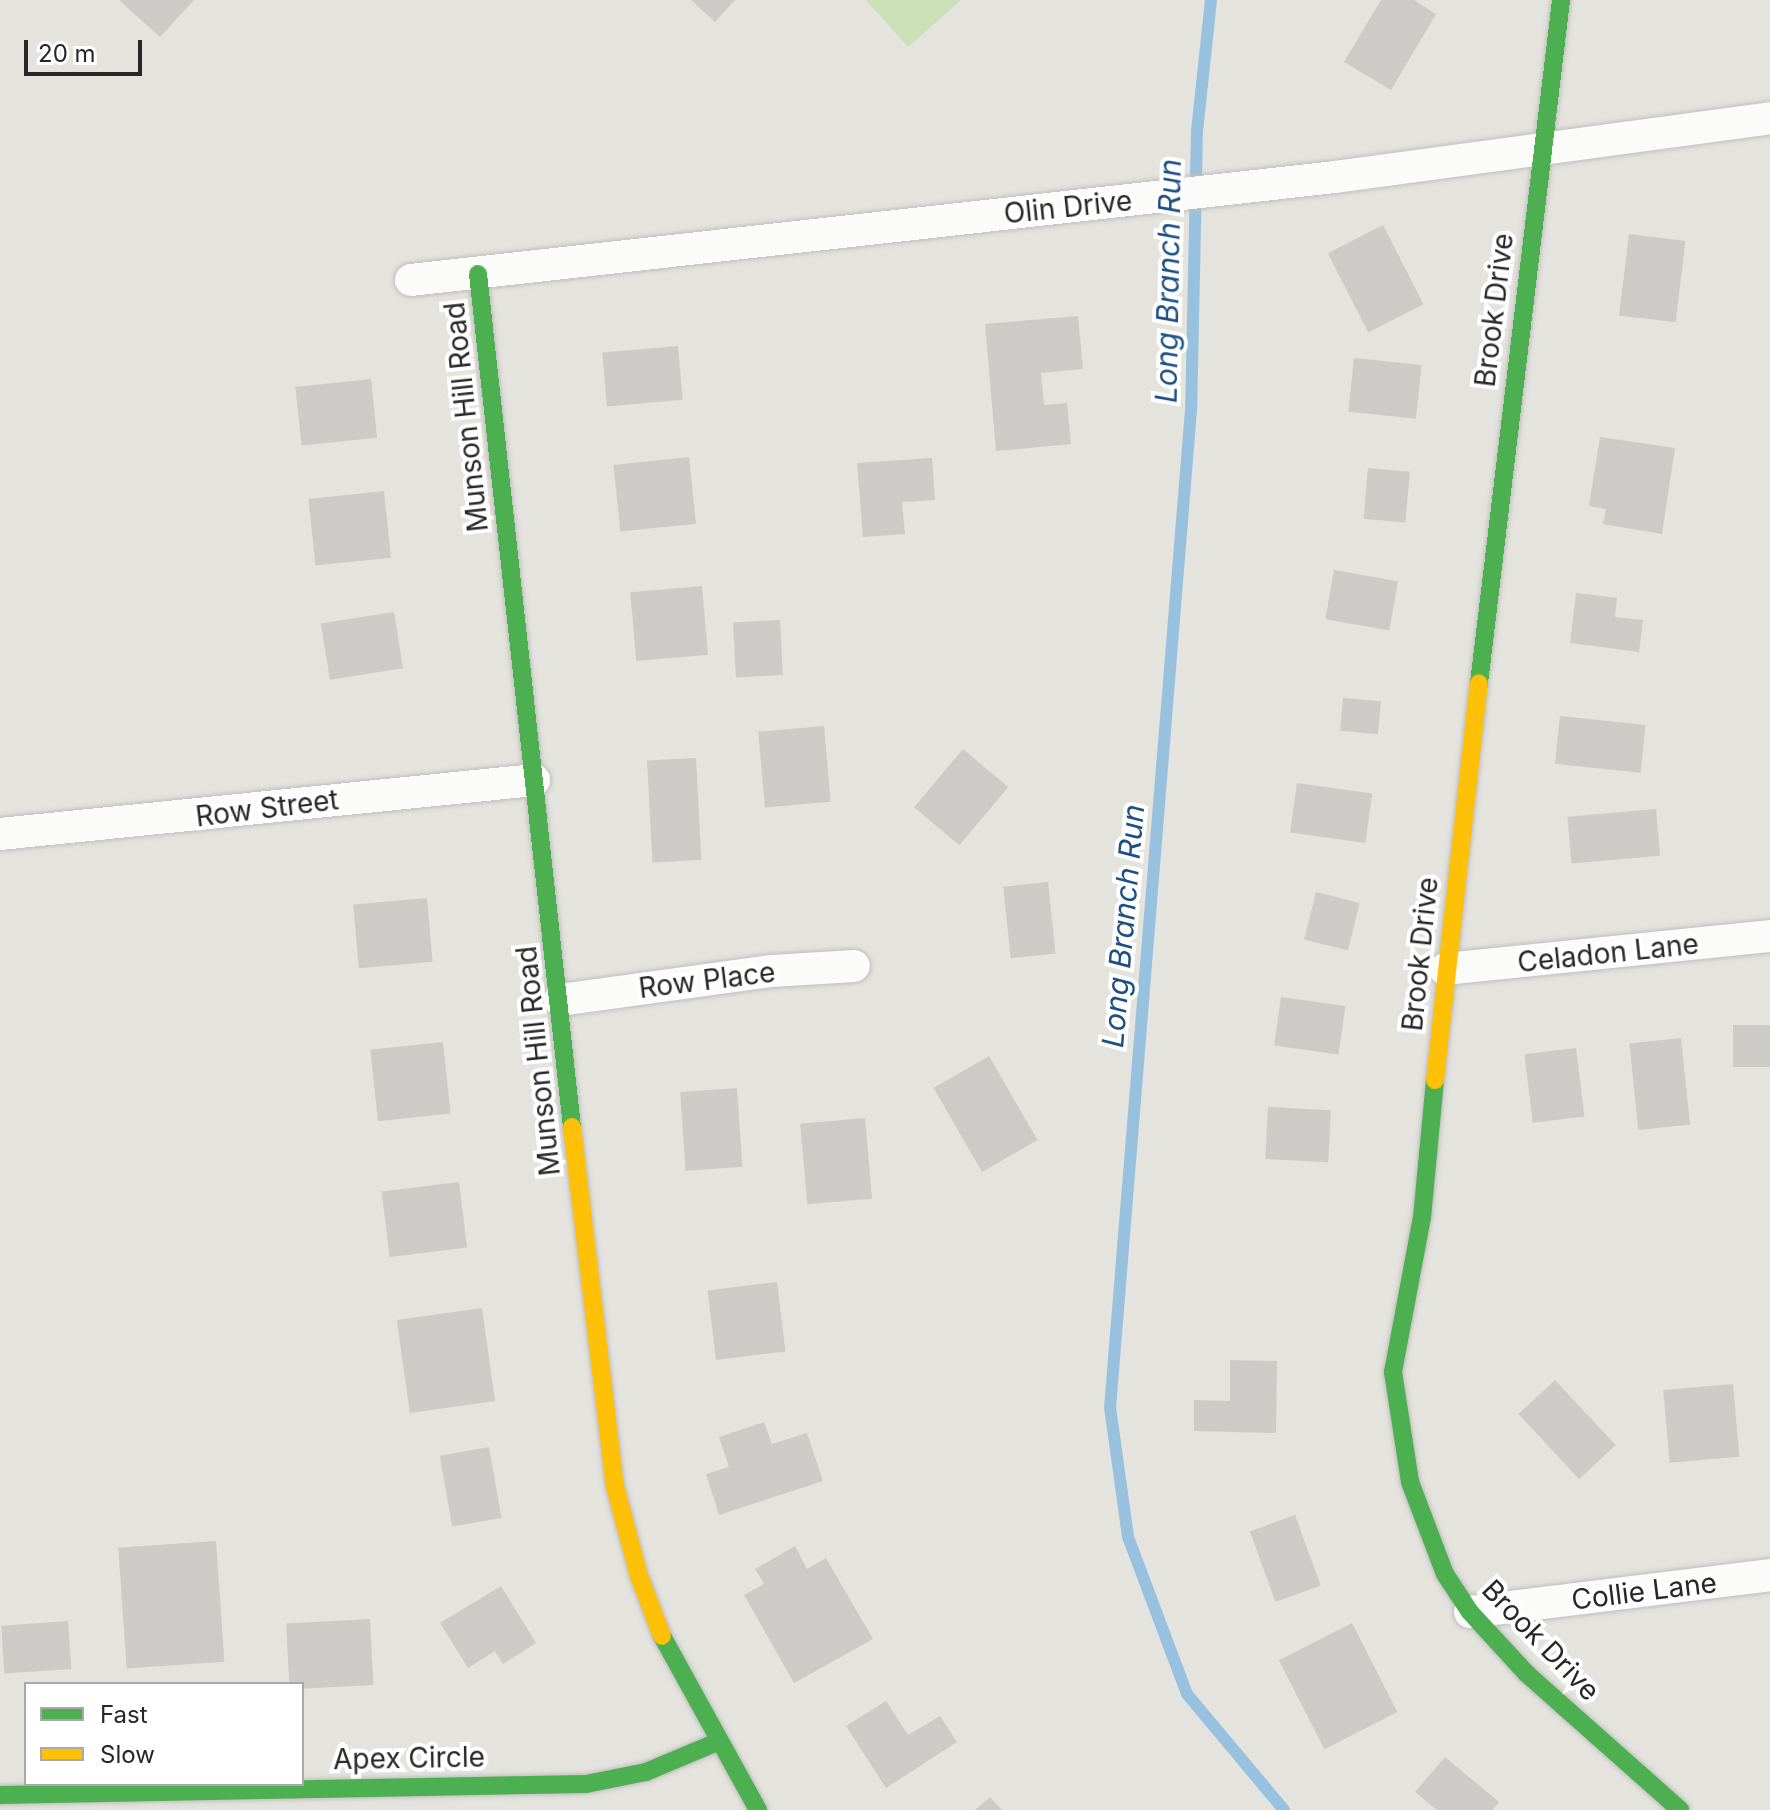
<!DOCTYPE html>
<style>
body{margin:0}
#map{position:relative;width:1770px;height:1810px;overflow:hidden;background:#e4e3de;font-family:Inter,sans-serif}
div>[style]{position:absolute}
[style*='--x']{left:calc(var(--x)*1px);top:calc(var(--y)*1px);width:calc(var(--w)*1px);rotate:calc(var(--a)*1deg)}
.pitch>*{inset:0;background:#cae1b8}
.stream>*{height:12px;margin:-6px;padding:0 6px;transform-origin:6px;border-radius:6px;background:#98c1df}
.building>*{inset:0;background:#cccbc7;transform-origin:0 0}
.roads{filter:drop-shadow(0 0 2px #bfbebe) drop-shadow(0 0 2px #bfbebe)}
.street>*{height:32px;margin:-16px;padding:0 16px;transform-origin:16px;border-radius:16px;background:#fbfbfa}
.fast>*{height:18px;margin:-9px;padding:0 9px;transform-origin:9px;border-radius:9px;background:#4caf50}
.slow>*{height:18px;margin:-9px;padding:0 9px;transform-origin:9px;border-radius:9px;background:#ffc107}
span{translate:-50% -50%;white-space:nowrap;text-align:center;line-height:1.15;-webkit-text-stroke:8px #fff;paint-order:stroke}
.street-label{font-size:28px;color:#272727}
.water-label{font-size:30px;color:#1c5085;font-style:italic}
.legend{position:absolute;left:24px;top:1682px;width:280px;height:104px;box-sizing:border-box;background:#fff;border:2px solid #a9a9a9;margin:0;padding:10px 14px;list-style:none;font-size:24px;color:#272727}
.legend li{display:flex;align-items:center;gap:16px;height:40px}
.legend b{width:40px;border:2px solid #a9a9a9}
.scale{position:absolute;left:24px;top:40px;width:118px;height:36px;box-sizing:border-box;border:4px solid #272727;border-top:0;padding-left:10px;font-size:24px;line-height:28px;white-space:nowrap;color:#272727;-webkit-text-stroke:6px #fff;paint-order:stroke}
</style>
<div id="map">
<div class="pitch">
<div style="clip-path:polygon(866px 0,961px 0,908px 47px)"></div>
</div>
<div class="stream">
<div style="--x:1211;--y:0;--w:131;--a:96.1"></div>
<div style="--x:1197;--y:130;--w:280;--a:91.2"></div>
<div style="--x:1191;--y:410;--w:1000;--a:94.64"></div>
<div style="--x:1110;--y:1407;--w:131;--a:82.1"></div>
<div style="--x:1128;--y:1537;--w:168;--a:69.4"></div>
<div style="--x:1187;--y:1694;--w:151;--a:50.1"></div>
</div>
<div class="building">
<div style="clip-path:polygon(119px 0,194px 0,160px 37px)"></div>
<div style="clip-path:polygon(691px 0,735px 0,715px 22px)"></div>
<div style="clip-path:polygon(1381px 0,1414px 0,1436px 14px,1391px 90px,1344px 62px)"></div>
<div style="left:1383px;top:225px;width:89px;height:62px;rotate:63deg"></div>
<div style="left:1629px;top:234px;width:57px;height:82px;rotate:7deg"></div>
<div style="clip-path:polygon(1078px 316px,1083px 369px,1041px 373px,1044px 405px,1067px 403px,1071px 444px,996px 451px,985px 324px)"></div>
<div style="left:678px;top:346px;width:54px;height:76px;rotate:85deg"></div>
<div style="left:1354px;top:358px;width:68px;height:54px;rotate:6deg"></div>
<div style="left:371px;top:379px;width:59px;height:76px;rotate:84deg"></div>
<div style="clip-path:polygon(1600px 437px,1675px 448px,1662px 534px,1603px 524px,1606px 509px,1589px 506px)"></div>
<div style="left:689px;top:457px;width:67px;height:76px;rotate:84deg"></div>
<div style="clip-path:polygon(932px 458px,935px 500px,902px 502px,905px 534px,863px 537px,857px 463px)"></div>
<div style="left:1368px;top:468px;width:42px;height:51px;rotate:5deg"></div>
<div style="left:384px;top:491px;width:67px;height:76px;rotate:84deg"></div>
<div style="left:1334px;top:570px;width:65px;height:50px;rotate:10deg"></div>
<div style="left:702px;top:586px;width:69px;height:72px;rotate:85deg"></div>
<div style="clip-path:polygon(1576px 593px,1617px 598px,1615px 617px,1643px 620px,1639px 652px,1570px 643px)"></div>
<div style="left:394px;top:612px;width:57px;height:74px;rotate:81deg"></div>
<div style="left:780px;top:620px;width:55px;height:47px;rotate:87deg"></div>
<div style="left:1343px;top:698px;width:38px;height:33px;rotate:5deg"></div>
<div style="left:1560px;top:716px;width:86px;height:48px;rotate:6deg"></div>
<div style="left:824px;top:726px;width:76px;height:66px;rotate:85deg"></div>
<div style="left:963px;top:749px;width:59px;height:76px;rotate:40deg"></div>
<div style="left:696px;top:758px;width:102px;height:49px;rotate:87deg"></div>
<div style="left:1297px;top:783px;width:76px;height:50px;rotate:8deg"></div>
<div style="left:1656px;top:809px;width:47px;height:89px;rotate:85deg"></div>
<div style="left:1048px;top:882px;width:72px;height:45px;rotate:84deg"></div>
<div style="left:1316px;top:892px;width:45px;height:49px;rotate:14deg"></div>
<div style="left:427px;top:898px;width:64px;height:74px;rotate:85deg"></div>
<div style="left:1281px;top:997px;width:65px;height:49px;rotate:8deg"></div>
<div style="left:1770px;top:1025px;width:42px;height:37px;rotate:90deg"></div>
<div style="left:1681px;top:1038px;width:87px;height:52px;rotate:84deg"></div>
<div style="left:443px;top:1042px;width:72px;height:73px;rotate:84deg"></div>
<div style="left:1576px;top:1048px;width:69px;height:52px;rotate:83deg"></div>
<div style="left:989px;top:1056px;width:97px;height:64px;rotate:60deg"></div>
<div style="left:737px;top:1088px;width:79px;height:57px;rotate:86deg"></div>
<div style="left:1268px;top:1107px;width:63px;height:52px;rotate:3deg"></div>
<div style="left:865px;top:1118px;width:81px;height:65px;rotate:85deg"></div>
<div style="left:459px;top:1182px;width:66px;height:78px;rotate:83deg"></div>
<div style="left:777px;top:1282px;width:70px;height:70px;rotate:83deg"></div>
<div style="left:482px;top:1308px;width:94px;height:86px;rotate:82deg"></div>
<div style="clip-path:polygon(1230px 1360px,1277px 1361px,1276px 1433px,1194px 1431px,1194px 1400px,1230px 1401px)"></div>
<div style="left:1555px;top:1380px;width:89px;height:50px;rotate:47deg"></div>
<div style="left:1733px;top:1384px;width:73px;height:70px;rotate:85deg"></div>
<div style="clip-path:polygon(764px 1422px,772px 1444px,807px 1433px,823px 1481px,719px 1515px,706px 1474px,729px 1467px,719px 1437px)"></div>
<div style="left:489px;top:1447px;width:72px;height:50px;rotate:80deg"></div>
<div style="left:1295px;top:1515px;width:75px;height:48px;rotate:70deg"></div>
<div style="left:216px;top:1541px;width:121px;height:98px;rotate:86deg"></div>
<div style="clip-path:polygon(795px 1546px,807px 1569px,826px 1558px,873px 1639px,794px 1683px,744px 1595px,764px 1584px,755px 1569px)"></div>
<div style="clip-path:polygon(501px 1586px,536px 1643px,503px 1664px,495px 1651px,468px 1668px,440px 1623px)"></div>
<div style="left:370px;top:1619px;width:66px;height:84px;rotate:87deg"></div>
<div style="left:68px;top:1621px;width:48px;height:67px;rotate:86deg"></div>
<div style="left:1352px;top:1623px;width:100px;height:82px;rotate:63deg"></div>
<div style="clip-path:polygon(886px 1701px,908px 1735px,940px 1716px,957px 1742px,886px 1788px,846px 1726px)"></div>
<div style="clip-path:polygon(1445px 1757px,1499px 1802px,1492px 1810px,1437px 1810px,1415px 1792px)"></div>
<div style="clip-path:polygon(990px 1797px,1002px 1810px,975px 1810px)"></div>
</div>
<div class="roads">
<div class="street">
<div style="--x:411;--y:280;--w:930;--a:-6.36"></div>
<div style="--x:1335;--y:177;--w:439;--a:-7.7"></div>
<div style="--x:0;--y:834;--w:537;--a:-5.77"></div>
<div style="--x:1445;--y:969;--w:327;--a:-5.8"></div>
<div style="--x:560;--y:1000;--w:214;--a:-7.8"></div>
<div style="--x:772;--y:971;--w:82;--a:-3.5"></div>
<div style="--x:1470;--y:1612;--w:302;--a:-7"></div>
</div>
<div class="fast">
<div style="--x:478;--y:274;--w:858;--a:83.71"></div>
<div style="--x:1479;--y:683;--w:688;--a:-83.15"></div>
<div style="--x:1435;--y:1080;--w:138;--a:95.4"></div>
<div style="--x:1422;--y:1217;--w:158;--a:100.6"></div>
<div style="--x:1393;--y:1372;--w:111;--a:81.2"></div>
<div style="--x:1410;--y:1482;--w:98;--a:69.2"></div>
<div style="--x:1445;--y:1574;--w:45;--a:56.7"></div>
<div style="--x:1470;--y:1612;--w:84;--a:47.4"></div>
<div style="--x:1527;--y:1674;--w:205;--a:41.6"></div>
<div style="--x:662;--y:1636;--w:199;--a:61.1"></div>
<div style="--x:0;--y:1795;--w:586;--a:-1.08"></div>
<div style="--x:586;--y:1784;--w:61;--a:-11.3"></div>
<div style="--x:646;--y:1772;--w:75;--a:-22.8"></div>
</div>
<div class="slow">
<div style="--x:1435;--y:1080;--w:399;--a:-83.7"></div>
<div style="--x:572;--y:1127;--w:362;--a:83.2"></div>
<div style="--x:615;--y:1486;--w:93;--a:75.1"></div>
<div style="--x:639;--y:1576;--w:64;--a:69"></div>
</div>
</div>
<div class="street-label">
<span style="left:1068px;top:207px;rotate:-6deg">Olin Drive</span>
<span style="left:1494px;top:310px;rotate:-83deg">Brook Drive</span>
<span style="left:466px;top:417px;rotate:-96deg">Munson Hill Road</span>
<span style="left:267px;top:808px;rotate:-7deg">Row Street</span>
<span style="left:1608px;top:953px;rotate:-6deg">Celadon Lane</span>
<span style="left:1420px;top:954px;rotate:-84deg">Brook Drive</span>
<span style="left:707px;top:980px;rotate:-7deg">Row Place</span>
<span style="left:538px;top:1061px;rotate:-96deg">Munson Hill Road</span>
<span style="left:1644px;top:1591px;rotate:-7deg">Collie Lane</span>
<span style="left:1541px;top:1640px;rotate:46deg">Brook Drive</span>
<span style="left:409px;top:1758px;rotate:-1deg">Apex Circle</span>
</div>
<div class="water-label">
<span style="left:1168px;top:281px;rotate:-89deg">Long Branch Run</span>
<span style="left:1123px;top:926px;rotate:-85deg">Long Branch Run</span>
</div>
<ul class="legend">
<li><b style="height:10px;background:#4caf50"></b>Fast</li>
<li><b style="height:10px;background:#ffc107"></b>Slow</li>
</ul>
<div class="scale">20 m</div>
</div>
